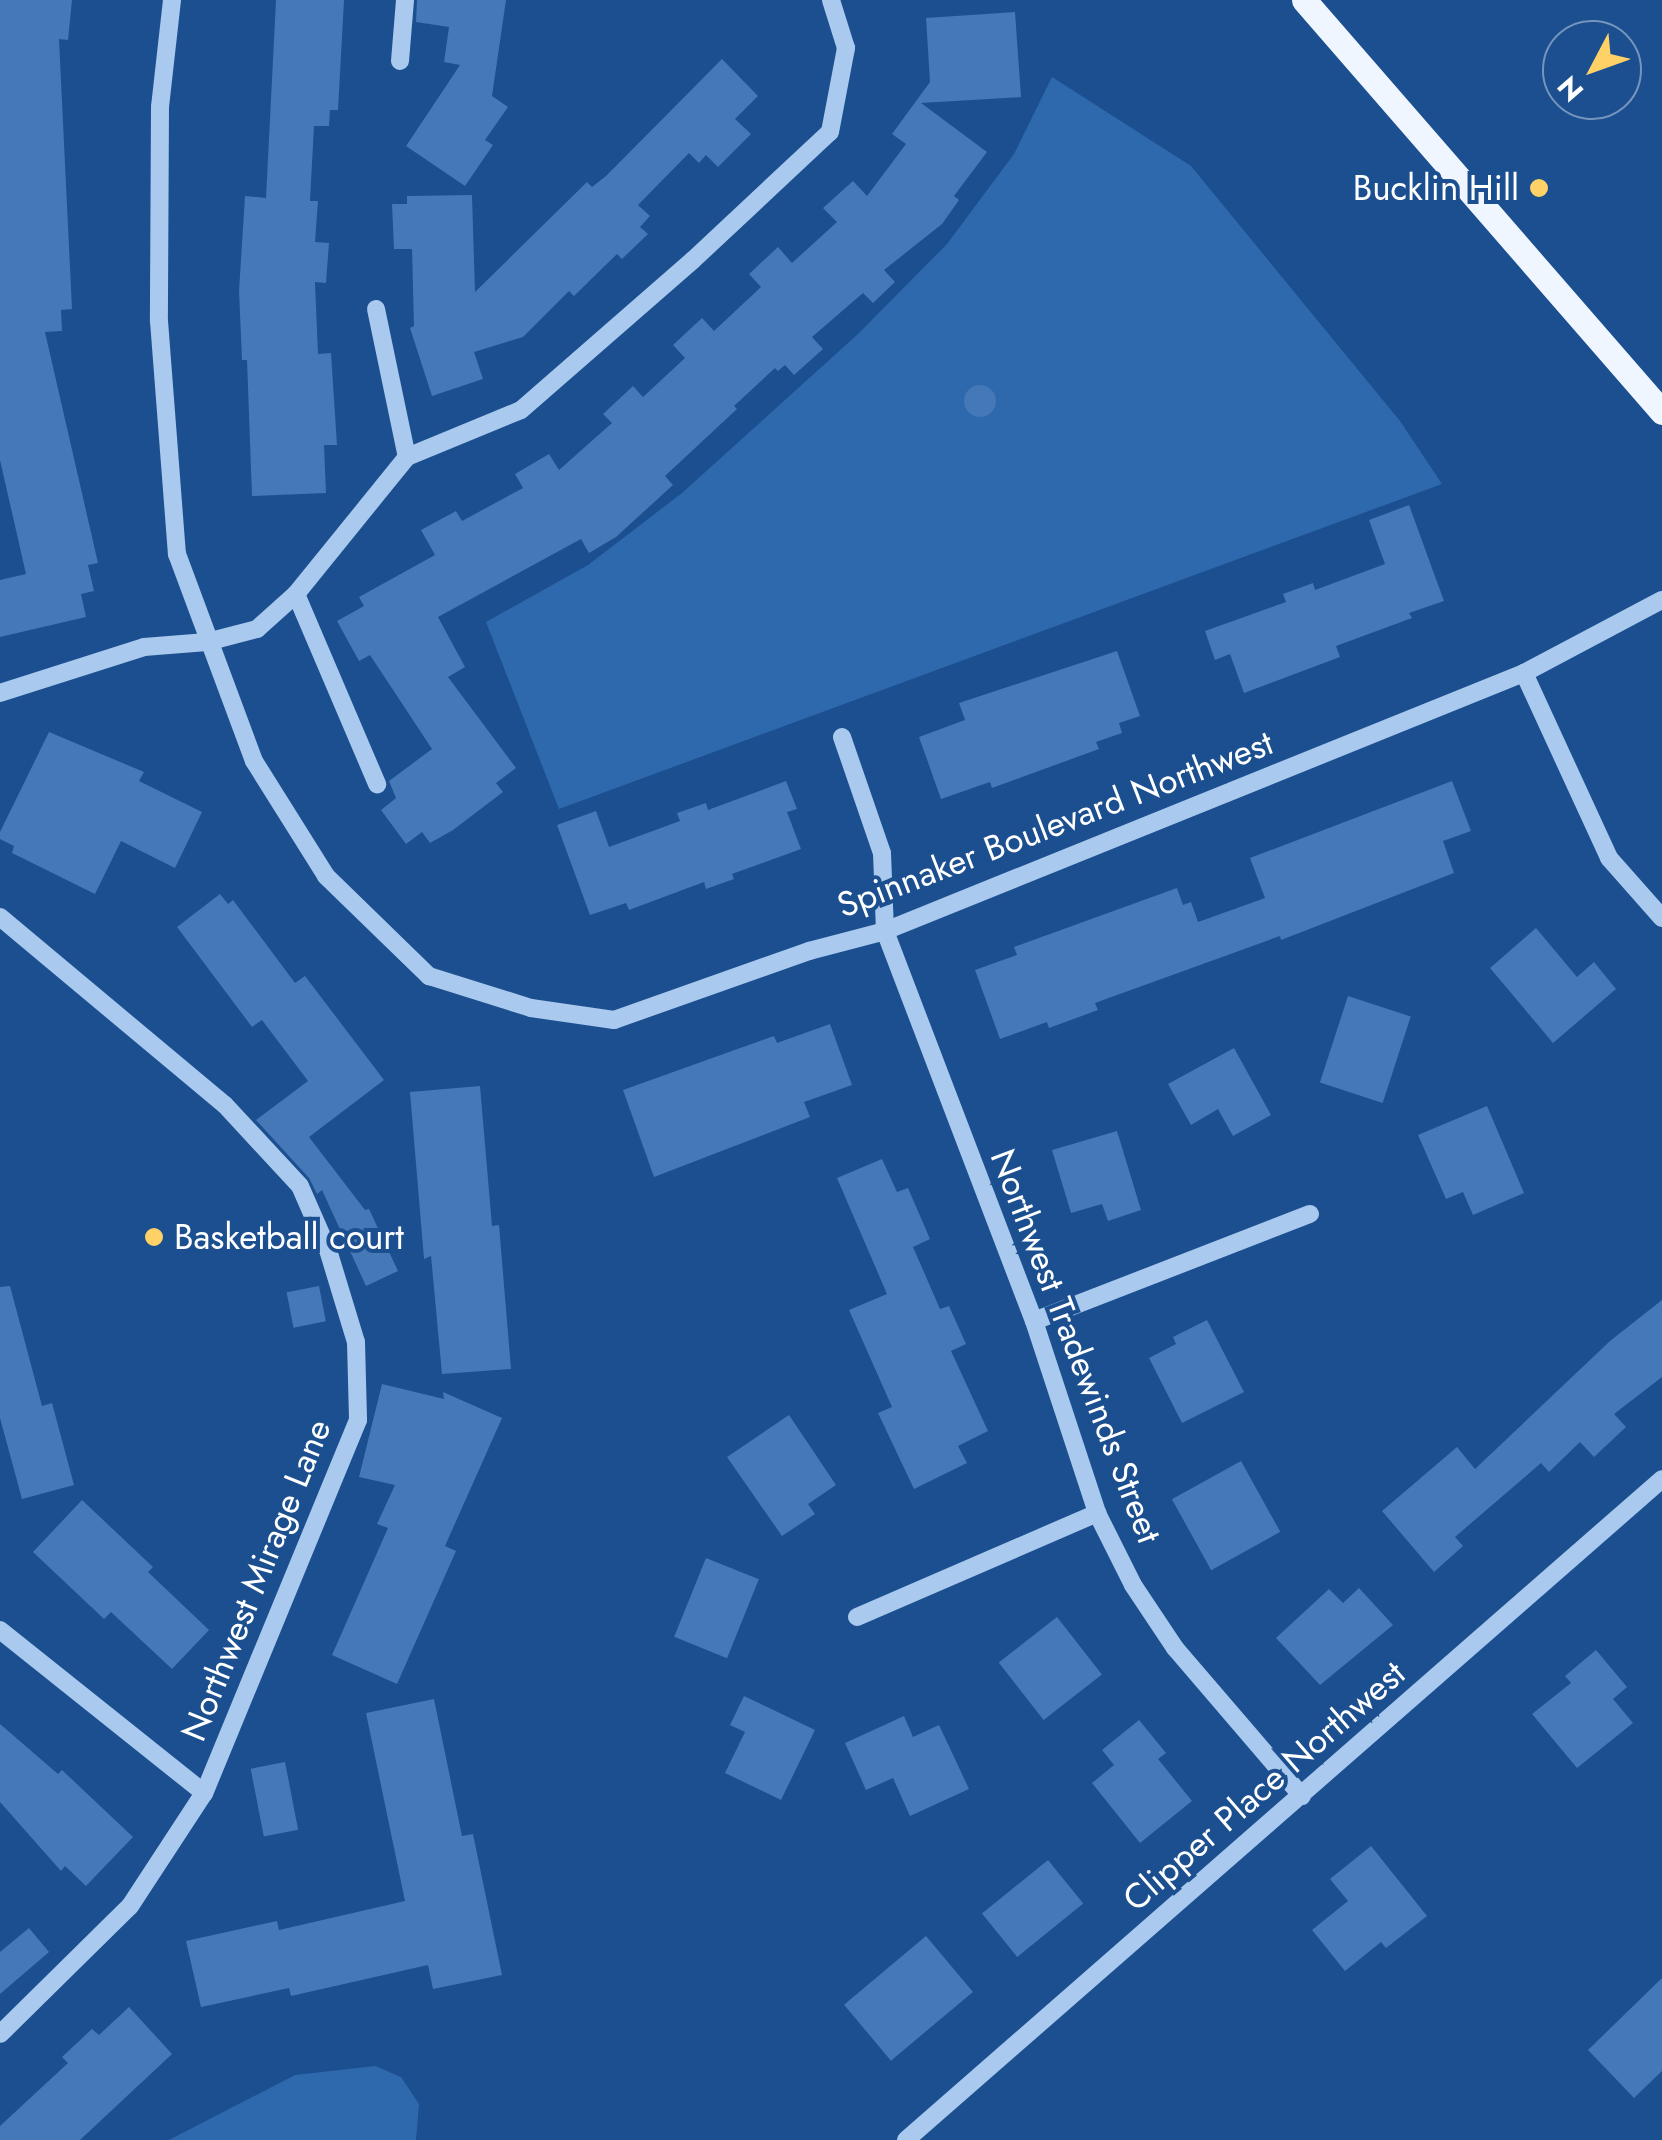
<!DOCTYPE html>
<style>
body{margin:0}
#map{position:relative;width:1662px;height:2140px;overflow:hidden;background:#1b4f8f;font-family:Jost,sans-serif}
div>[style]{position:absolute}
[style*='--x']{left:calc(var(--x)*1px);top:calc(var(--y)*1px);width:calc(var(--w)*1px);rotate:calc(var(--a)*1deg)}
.green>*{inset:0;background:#2e69ad}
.building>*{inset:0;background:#4478b7;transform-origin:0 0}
.round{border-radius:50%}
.minor>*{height:18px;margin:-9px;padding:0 9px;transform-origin:9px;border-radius:9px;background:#a9c9ee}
.major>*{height:25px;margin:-12.5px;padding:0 12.5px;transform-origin:12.5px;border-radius:12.5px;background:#f0f6ff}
.dots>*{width:28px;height:28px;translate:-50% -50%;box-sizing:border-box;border:5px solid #1b4f8f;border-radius:50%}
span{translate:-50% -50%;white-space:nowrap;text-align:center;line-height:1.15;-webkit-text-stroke:8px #1b4f8f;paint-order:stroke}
.poi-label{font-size:35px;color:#fff}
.right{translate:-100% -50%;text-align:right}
.left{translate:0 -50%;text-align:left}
.street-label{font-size:35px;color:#fff}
.north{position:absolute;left:1542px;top:20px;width:100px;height:100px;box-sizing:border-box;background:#1b4f8f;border:2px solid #7695bc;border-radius:50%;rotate:229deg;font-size:28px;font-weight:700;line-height:40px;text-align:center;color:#fff}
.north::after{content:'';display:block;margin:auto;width:35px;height:45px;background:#ffd166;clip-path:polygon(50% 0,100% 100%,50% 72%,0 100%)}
</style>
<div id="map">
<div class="green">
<div style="clip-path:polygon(1052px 77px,1191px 166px,1400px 421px,1442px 484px,559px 809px,486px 622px,588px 565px,682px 493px,858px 334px,947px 244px,1014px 154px)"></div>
<div style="clip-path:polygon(375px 2066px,401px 2077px,419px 2104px,416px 2140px,169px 2140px,295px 2075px)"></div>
</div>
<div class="building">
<div style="clip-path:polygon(0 0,72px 0,68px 40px,59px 39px,72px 309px,61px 310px,62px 331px,45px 332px,98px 563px,88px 565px,94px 591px,81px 594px,86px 617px,0 637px,0 580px,26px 574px,0 460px)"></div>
<div style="clip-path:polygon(276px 0,344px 0,338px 110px,330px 110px,329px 126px,314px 126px,310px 201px,318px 201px,315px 242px,329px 243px,326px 283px,315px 282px,318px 354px,331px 353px,337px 445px,324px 445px,326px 493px,252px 496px,247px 360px,242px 360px,239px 291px,245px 196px,266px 198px)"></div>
<div style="clip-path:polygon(417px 0,506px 0,492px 96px,508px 107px,485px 140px,493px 145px,465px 186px,406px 146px,460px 65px,444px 62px,449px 27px,416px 22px)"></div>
<div style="clip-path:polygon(1015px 12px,1021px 97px,921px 103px,987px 152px,954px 196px,959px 200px,942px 224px,884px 270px,895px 282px,873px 303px,863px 293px,812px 337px,823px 349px,794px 375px,785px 365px,778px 371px,775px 368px,734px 406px,737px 409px,665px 476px,673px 485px,616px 537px,589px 553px,581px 539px,438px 617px,465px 667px,448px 677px,516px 768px,496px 783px,503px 792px,453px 830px,430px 843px,422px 832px,406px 844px,381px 810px,396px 798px,389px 781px,432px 749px,370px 655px,359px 661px,337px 621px,364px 606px,359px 597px,435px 555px,421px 530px,456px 511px,462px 521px,523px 488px,515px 474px,549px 454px,559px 470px,612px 423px,603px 414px,633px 386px,643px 397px,685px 358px,673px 345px,702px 318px,714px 331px,761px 287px,749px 274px,778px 247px,792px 263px,837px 222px,823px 208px,853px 181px,867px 196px,906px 144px,892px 134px,930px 82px,926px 18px)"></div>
<div style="clip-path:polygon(722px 59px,758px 96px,735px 119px,751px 134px,718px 167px,706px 155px,699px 163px,689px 153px,638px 205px,650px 216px,640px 227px,648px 234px,622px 259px,617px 254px,574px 296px,569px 291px,523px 337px,474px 352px,483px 379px,432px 396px,410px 328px,414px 326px,412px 249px,394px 249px,392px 204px,407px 204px,407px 196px,472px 195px,475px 292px,587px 182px,592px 187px,606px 176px)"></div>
<div class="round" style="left:964px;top:385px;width:32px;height:32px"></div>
<div style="clip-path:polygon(1409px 505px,1444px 601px,1409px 613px,1412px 618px,1336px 646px,1340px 657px,1244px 693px,1230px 654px,1215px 660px,1205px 631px,1286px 602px,1283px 594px,1313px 583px,1315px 590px,1385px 564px,1369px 520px)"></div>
<div style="clip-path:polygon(1117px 651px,1140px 716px,1119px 723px,1122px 733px,1096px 742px,1099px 749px,992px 788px,990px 782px,941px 799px,919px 737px,965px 720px,959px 703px)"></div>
<div style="clip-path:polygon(49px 732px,144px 772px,139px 781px,202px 812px,175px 868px,121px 841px,95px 894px,12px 853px,14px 846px,0 839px,0 832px)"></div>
<div style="clip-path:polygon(786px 781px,797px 809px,787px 812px,801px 849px,732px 874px,734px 879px,706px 889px,704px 882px,629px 910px,626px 903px,590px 915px,557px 825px,596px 811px,609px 847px,680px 821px,677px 813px,706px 803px,708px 810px)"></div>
<div style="clip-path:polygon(1452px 781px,1471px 831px,1443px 841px,1454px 873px,1281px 940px,1280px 936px,1095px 1003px,1098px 1010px,1049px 1028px,1047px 1022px,1000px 1039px,975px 970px,1017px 955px,1014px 947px,1177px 888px,1183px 905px,1191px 902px,1198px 922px,1265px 898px,1250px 858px)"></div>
<div style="clip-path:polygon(220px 894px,228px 904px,233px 900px,295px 983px,305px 976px,384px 1080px,309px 1137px,365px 1210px,369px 1209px,398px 1271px,366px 1286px,322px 1190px,317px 1194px,309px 1178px,256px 1120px,308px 1081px,262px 1020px,252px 1027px,177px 927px)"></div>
<div style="clip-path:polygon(1536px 928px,1577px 977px,1594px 962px,1616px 989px,1553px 1043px,1490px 968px)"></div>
<div style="left:1348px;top:996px;width:66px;height:91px;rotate:18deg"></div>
<div style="clip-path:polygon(830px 1024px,852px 1085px,804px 1102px,810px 1117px,654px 1177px,623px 1090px,774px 1036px,777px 1043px)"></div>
<div style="clip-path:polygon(1234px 1048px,1271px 1115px,1233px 1136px,1218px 1109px,1191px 1125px,1168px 1084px)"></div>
<div style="clip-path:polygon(480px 1086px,492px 1226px,499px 1225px,511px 1369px,442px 1374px,431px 1256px,424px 1259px,410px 1092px)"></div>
<div style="clip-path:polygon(1487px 1106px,1524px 1193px,1473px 1215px,1463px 1192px,1446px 1199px,1418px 1135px)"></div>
<div style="clip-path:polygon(1117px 1131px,1141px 1210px,1108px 1221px,1102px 1204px,1071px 1213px,1052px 1150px)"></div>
<div style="clip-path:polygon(882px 1159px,897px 1192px,908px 1188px,930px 1239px,913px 1247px,940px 1309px,949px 1306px,966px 1344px,951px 1351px,988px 1431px,958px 1446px,967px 1463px,914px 1489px,878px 1413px,892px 1407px,849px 1310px,887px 1294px,837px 1178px)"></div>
<div style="clip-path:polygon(10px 1286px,42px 1406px,52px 1403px,74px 1485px,22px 1499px,0 1418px,0 1287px)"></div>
<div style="left:319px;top:1286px;width:36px;height:33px;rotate:79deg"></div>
<div style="clip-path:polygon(1662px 1300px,1662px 1377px,1614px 1414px,1626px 1427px,1594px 1457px,1580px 1442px,1549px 1472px,1541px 1463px,1455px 1537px,1463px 1546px,1434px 1572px,1382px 1511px,1457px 1447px,1475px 1469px,1610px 1341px)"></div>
<div style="clip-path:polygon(1207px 1320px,1244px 1392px,1182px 1423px,1149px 1358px,1176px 1344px,1173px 1337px)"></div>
<div style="clip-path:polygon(382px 1384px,444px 1399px,443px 1392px,502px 1418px,445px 1546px,456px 1551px,397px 1684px,332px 1655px,388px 1528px,377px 1524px,395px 1485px,359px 1477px)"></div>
<div style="clip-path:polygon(789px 1415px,836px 1485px,808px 1504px,815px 1514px,782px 1536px,727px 1457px)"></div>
<div style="left:1241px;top:1461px;width:81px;height:79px;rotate:61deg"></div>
<div style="clip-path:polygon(82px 1500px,153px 1567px,148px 1572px,209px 1630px,172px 1669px,111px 1612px,104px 1619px,33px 1552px)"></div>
<div style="left:706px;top:1558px;width:57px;height:85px;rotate:22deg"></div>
<div style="clip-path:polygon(1359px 1588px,1393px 1625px,1320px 1685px,1276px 1638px,1329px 1589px,1343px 1603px)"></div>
<div style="left:1057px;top:1617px;width:73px;height:74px;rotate:52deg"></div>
<div style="clip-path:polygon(1596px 1650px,1627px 1687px,1613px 1699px,1633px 1723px,1577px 1768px,1532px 1714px,1571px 1683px,1565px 1676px)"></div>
<div style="clip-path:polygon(744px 1696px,815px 1730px,781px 1800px,725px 1773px,745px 1732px,730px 1725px)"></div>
<div style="clip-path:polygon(434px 1699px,462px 1836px,473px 1834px,502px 1975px,433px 1989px,428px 1965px,291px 1996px,289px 1988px,201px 2007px,186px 1941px,277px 1921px,279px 1930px,405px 1901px,366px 1713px)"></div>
<div style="clip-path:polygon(904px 1716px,913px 1737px,939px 1725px,969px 1789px,910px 1816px,893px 1778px,866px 1790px,845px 1743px)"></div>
<div style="clip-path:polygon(1139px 1720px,1166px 1753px,1158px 1759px,1192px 1801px,1140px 1843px,1092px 1783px,1114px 1765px,1102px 1750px)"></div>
<div style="clip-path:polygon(0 1724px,58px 1774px,62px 1770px,133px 1837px,86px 1886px,65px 1866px,61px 1871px,0 1802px)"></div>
<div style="left:285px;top:1762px;width:69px;height:35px;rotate:79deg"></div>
<div style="clip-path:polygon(1371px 1846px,1427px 1916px,1386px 1948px,1381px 1942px,1345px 1971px,1312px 1930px,1348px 1901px,1330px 1879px)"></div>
<div style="left:1048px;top:1860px;width:56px;height:85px;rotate:51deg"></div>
<div style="clip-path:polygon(29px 1928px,49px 1952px,0 1994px,0 1952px)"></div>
<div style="left:926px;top:1936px;width:73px;height:107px;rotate:50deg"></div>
<div style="clip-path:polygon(1662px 1978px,1662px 2071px,1634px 2098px,1588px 2050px)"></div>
<div style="clip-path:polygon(129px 2007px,172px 2054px,80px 2140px,0 2140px,0 2126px,68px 2063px,62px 2057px,92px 2029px,99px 2035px)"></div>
</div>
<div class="minor">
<div style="--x:172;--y:0;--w:108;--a:96.4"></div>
<div style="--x:160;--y:107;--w:214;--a:90.3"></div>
<div style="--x:159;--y:321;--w:234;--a:85.6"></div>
<div style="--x:177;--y:554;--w:221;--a:69.6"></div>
<div style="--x:254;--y:761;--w:136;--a:57.9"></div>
<div style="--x:326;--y:876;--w:144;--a:44.2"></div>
<div style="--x:429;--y:976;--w:107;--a:17.4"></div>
<div style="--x:531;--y:1008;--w:84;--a:8.2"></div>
<div style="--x:614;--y:1020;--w:207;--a:-19.5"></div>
<div style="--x:809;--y:951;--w:79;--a:-14.7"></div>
<div style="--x:885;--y:931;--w:689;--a:-21.99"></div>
<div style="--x:1524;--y:673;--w:156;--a:-27.9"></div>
<div style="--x:400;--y:61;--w:61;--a:-85.3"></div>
<div style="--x:376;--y:309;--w:151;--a:78.2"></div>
<div style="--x:296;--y:594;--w:207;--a:66.9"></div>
<div style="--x:1524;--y:673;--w:204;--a:65.3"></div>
<div style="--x:1609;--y:858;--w:80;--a:48.5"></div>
<div style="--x:0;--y:693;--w:151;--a:-17.7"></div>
<div style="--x:144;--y:647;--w:63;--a:-4.5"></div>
<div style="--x:207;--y:642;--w:52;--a:-14.6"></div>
<div style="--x:257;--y:629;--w:52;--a:-41.9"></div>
<div style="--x:296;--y:594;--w:176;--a:-51"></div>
<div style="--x:407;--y:457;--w:123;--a:-22.4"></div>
<div style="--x:521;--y:410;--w:228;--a:-41.1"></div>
<div style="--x:693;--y:260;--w:187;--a:-43.1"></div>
<div style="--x:830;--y:132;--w:86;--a:-79.2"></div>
<div style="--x:846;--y:48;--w:50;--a:-107.4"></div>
<div style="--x:842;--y:737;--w:123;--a:71"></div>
<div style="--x:882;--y:853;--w:78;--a:87.8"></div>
<div style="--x:885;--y:931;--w:417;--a:69.1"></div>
<div style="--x:1034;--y:1321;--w:202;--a:71.8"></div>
<div style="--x:1097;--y:1513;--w:80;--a:63.4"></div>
<div style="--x:1133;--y:1585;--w:76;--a:56.3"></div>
<div style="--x:1175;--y:1648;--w:195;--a:49.4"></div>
<div style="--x:0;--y:917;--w:293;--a:39.9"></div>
<div style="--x:225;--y:1105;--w:110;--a:47.2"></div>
<div style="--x:300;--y:1186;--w:70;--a:66.4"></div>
<div style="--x:328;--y:1250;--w:96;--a:73.1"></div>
<div style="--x:356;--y:1342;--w:78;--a:88.5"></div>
<div style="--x:358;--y:1420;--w:404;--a:112.4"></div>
<div style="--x:204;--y:1793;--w:135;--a:123.2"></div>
<div style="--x:130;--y:1906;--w:182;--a:135.4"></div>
<div style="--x:1034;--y:1321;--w:296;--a:-21.2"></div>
<div style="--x:857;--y:1617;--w:262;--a:-23.4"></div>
<div style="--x:0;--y:1630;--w:261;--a:38.6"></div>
<div style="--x:906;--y:2140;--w:1004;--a:-41.16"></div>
</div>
<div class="major">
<div style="--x:1304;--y:0;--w:546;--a:49.01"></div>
</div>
<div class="dots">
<div style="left:1539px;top:188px;background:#ffd166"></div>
<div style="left:154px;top:1237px;background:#ffd166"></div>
</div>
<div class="poi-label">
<span class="right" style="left:1519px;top:188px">Bucklin Hill</span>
<span class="left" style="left:174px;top:1237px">Basketball court</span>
</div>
<div class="street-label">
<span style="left:1055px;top:824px;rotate:-21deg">Spinnaker Boulevard Northwest</span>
<span style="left:1076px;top:1346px;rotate:69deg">Northwest Tradewinds Street</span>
<span style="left:256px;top:1580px;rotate:-68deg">Northwest Mirage Lane</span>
<span style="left:1264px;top:1786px;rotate:-41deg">Clipper Place Northwest</span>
</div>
<div class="north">N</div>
</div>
